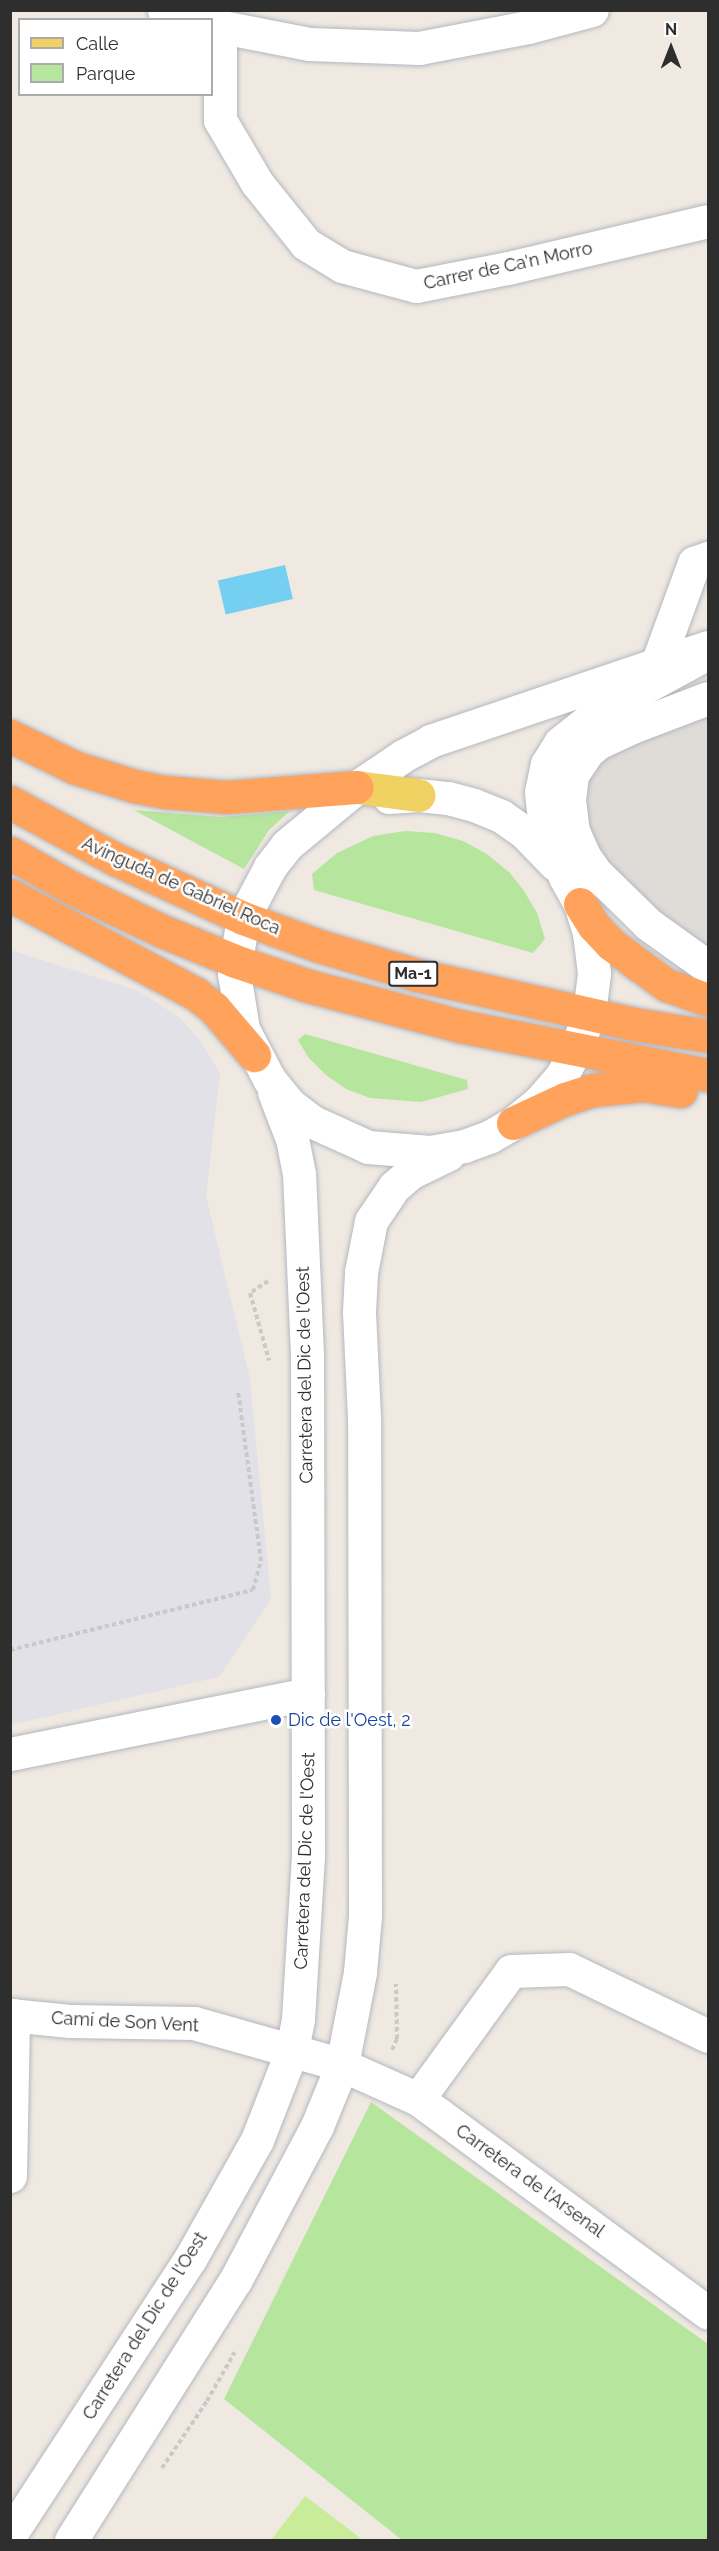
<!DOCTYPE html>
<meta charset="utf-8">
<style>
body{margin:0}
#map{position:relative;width:719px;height:2551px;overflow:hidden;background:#efe9e1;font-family:Raleway,sans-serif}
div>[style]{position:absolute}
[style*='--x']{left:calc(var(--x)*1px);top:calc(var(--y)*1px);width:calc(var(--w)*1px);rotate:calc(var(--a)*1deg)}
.industrial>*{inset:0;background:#e3e1e8}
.green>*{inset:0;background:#b6e59e}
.pitch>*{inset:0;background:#c9ec9a}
.plaza>*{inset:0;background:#dfdcd8}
.water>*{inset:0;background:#75cff0;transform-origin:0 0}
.path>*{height:4px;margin-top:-2px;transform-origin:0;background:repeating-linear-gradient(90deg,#c9c9c9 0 4.5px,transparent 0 7.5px)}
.roads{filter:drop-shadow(0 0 2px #b4b7c1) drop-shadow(0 0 2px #b4b7c1)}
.minor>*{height:33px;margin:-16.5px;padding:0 16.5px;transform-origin:16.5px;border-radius:16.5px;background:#fff}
.major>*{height:33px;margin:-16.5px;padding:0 16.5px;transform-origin:16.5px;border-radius:16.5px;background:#f2d163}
.highway>*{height:33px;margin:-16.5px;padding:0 16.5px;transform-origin:16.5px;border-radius:16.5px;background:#ffa35c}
.dots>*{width:16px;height:16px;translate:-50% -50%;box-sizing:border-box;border:3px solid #fff;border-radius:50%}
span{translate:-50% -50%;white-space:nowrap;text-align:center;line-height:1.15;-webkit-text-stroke:5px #fff;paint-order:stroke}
.shield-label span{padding:2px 4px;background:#fff;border:2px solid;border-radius:4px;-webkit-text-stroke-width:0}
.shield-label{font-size:16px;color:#2e2e2e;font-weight:700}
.street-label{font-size:18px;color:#2e2e2e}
.transit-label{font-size:18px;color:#164399}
.left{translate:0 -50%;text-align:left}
.frame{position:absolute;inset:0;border:12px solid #2e2e2e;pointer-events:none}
.legend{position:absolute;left:18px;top:18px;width:195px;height:78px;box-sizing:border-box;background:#fff;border:2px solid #ababab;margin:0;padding:8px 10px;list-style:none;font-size:18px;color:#2e2e2e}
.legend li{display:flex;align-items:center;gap:12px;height:30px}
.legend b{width:30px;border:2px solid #ababab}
.north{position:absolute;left:641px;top:18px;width:60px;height:60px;-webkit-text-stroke:4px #fff;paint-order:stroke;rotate:0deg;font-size:16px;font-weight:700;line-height:24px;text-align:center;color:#2e2e2e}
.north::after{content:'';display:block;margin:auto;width:21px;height:27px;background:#2e2e2e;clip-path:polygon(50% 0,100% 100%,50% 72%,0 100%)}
</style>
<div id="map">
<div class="industrial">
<div style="clip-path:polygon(11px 950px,139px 991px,180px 1018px,201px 1041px,220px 1074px,206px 1196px,250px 1379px,271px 1599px,219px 1677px,11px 1725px)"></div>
</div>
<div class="green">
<div style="clip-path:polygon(134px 810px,221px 817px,290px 811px,269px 830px,244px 869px)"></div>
<div style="clip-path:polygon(405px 831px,435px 833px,463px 841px,487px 854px,510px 873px,524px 891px,537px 913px,545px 939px,533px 953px,314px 890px,312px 874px,337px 853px,373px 836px)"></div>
<div style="clip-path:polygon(305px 1034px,467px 1080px,468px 1089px,421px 1102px,370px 1098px,346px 1089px,326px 1075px,308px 1057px,298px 1040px)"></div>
<div style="clip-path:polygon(371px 2102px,708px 2344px,708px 2540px,402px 2540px,224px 2399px)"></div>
</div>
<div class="pitch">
<div style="clip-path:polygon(305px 2496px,363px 2540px,271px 2540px)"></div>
</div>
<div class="plaza">
<div style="clip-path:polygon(708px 711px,708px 956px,608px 877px,581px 817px,591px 764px,607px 751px)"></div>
</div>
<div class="water">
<div style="left:285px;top:565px;width:35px;height:69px;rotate:77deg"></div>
</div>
<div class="path">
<div style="--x:268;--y:1281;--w:22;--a:146"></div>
<div style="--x:250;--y:1293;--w:70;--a:74.2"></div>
<div style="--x:10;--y:1650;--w:250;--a:-13.9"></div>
<div style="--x:253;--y:1590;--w:30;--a:-75"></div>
<div style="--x:261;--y:1561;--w:172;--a:-97.7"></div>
<div style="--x:392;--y:2050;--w:12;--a:-66"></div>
<div style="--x:397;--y:2039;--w:55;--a:-91"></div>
<div style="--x:162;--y:2468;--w:81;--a:-56.1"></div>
<div style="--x:207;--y:2401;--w:56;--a:-60.3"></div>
</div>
<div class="roads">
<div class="minor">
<div style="--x:164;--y:10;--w:32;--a:18"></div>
<div style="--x:212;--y:25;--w:99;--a:11.1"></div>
<div style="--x:309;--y:44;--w:110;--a:2.1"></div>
<div style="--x:419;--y:48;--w:111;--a:-10.9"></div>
<div style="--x:528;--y:27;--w:66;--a:-14.9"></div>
<div style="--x:220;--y:27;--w:93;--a:90"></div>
<div style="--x:220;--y:120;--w:73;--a:59.6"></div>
<div style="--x:257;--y:183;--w:78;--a:51.2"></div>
<div style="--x:306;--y:244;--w:42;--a:31.4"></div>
<div style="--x:342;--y:266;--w:77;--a:15.1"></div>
<div style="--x:416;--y:286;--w:94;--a:-11.1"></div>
<div style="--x:508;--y:268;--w:205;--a:-13.2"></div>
<div style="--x:708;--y:647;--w:293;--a:161.3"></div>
<div style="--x:431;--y:741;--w:32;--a:152"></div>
<div style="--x:403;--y:756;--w:55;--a:146"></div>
<div style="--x:357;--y:787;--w:91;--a:140.4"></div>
<div style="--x:287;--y:845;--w:28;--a:128"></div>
<div style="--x:270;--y:867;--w:58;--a:117.9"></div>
<div style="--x:243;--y:918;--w:56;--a:99.3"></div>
<div style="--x:234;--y:973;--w:57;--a:80.9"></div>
<div style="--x:243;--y:1029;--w:56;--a:62.5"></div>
<div style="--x:269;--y:1079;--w:32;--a:51"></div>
<div style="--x:289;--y:1104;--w:30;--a:37"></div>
<div style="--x:313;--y:1122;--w:60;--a:24.4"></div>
<div style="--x:368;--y:1147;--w:62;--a:4.6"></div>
<div style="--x:430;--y:1152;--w:35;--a:-10"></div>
<div style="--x:464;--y:1146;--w:27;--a:-20"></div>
<div style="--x:489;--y:1137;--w:28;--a:-30"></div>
<div style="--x:513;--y:1123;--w:33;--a:-39"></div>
<div style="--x:539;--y:1102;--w:33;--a:-49"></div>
<div style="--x:561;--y:1077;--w:30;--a:-62"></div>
<div style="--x:575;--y:1051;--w:40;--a:-69"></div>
<div style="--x:589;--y:1014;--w:41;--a:-83"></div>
<div style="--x:594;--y:973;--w:40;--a:-97.1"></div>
<div style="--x:589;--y:933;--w:30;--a:-107"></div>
<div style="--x:580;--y:904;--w:31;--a:-119"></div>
<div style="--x:565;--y:877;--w:61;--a:-110.2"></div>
<div style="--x:544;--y:820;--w:28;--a:-96"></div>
<div style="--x:541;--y:792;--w:29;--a:-78"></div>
<div style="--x:547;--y:764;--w:25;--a:-58"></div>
<div style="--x:560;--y:743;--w:50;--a:-38.5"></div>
<div style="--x:599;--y:712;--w:124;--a:-28.4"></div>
<div style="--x:657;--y:664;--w:108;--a:-69.9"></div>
<div style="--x:694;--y:563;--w:15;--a:-20"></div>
<div style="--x:708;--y:698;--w:81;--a:159.1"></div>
<div style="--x:632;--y:727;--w:38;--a:155"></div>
<div style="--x:598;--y:743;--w:13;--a:141"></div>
<div style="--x:588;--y:751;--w:29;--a:124"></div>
<div style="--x:572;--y:775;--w:25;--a:97"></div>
<div style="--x:569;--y:800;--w:31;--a:83"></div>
<div style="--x:573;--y:831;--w:27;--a:66"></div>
<div style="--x:584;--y:856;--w:21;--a:55"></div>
<div style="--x:596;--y:873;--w:73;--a:44.4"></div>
<div style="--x:648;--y:924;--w:74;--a:35.6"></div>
<div style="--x:389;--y:797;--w:29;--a:-4"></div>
<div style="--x:418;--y:795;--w:30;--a:6"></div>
<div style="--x:448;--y:798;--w:27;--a:15"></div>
<div style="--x:474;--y:805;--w:29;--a:22"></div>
<div style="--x:501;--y:816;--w:28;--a:35"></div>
<div style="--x:524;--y:832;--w:45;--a:45.9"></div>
<div style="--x:10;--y:1754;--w:304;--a:-11.4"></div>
<div style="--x:10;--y:2015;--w:60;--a:5.7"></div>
<div style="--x:70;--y:2021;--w:124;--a:0.9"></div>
<div style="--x:194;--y:2023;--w:154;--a:15.8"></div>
<div style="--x:342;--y:2065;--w:83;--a:24.1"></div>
<div style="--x:418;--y:2099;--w:360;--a:36.4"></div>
<div style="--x:418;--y:2099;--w:158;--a:-54"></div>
<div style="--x:511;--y:1971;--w:58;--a:-2"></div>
<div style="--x:569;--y:1969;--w:154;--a:25.7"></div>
<div style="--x:10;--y:2176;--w:161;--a:-88.9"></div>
<div style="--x:10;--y:2535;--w:330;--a:-56.9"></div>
<div style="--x:190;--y:2259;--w:137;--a:-60.6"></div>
<div style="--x:257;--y:2140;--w:97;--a:-68.7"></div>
<div style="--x:292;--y:2050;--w:32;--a:-79"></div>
<div style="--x:298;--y:2019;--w:162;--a:-86.5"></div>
<div style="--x:308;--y:1857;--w:502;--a:-90.11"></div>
<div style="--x:307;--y:1355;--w:181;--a:-92.5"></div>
<div style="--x:299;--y:1174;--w:36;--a:-101"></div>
<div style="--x:292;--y:1139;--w:50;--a:-111"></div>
<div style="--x:71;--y:2540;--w:307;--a:-57.7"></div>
<div style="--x:235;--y:2281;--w:175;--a:-62.1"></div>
<div style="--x:317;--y:2126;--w:66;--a:-67.7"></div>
<div style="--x:342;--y:2065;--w:95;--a:-79"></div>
<div style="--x:360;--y:1972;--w:56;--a:-84.9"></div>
<div style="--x:365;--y:1916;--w:498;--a:-90.1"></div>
<div style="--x:364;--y:1418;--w:106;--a:-92.7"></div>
<div style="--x:359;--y:1312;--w:40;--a:-87.1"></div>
<div style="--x:361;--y:1272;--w:52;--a:-78.9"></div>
<div style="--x:371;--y:1221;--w:41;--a:-55.9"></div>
<div style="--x:394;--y:1187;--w:21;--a:-41"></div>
<div style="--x:410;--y:1173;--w:43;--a:-26"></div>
</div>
<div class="major">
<div style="--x:357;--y:787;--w:62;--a:7.5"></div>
</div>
<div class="highway">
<div style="--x:10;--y:736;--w:73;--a:25.9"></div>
<div style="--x:76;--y:768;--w:61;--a:17.2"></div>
<div style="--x:134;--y:786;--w:32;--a:11"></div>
<div style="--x:165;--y:792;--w:62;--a:4.6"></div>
<div style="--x:227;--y:797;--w:130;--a:-4.4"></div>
<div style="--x:10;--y:802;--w:119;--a:28.5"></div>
<div style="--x:115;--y:859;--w:141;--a:24.7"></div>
<div style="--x:243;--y:918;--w:81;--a:20.2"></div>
<div style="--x:319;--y:946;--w:102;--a:16.5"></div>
<div style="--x:417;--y:975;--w:222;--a:12.7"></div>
<div style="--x:634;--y:1024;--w:75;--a:9.2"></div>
<div style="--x:10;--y:853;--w:71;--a:29.4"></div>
<div style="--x:72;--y:888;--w:100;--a:25.5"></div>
<div style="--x:162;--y:931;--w:79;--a:22.3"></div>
<div style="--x:235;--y:961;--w:74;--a:18.9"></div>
<div style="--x:305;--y:985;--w:160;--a:14.8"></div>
<div style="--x:460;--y:1026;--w:253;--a:11.2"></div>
<div style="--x:10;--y:895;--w:211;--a:28"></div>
<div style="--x:196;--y:994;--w:23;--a:38"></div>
<div style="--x:214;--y:1008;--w:62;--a:49.6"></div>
<div style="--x:580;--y:904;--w:26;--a:58"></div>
<div style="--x:594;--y:926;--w:25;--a:47"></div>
<div style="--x:611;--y:944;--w:35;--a:37"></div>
<div style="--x:639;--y:965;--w:34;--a:36"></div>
<div style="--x:667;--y:985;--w:44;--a:20.1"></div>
<div style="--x:513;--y:1123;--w:57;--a:-24.8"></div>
<div style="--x:565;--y:1099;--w:29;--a:-18"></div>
<div style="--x:593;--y:1090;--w:50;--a:-5.7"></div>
<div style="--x:643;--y:1085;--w:38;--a:9"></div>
</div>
</div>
<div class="dots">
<div style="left:276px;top:1720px;background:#1a4fb4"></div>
</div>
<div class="shield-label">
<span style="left:413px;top:974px">Ma-1</span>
</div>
<div class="street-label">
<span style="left:508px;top:266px;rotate:-12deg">Carrer de Ca'n Morro</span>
<span style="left:181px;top:886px;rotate:24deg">Avinguda de Gabriel Roca</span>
<span style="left:305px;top:1375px;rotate:-91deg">Carretera del Dic de l'Oest</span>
<span style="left:305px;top:1861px;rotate:-88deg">Carretera del Dic de l'Oest</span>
<span style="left:125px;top:2022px;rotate:3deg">Camí de Son Vent</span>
<span style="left:530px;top:2181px;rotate:36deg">Carretera de l'Arsenal</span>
<span style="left:145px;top:2326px;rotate:-58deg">Carretera del Dic de l'Oest</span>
</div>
<div class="transit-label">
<span class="left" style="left:288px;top:1720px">Dic de l'Oest, 2</span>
</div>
<div class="frame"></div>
<ul class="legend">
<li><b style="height:8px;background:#f2d163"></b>Calle</li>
<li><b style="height:16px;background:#b6e59e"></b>Parque</li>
</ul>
<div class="north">N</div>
</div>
